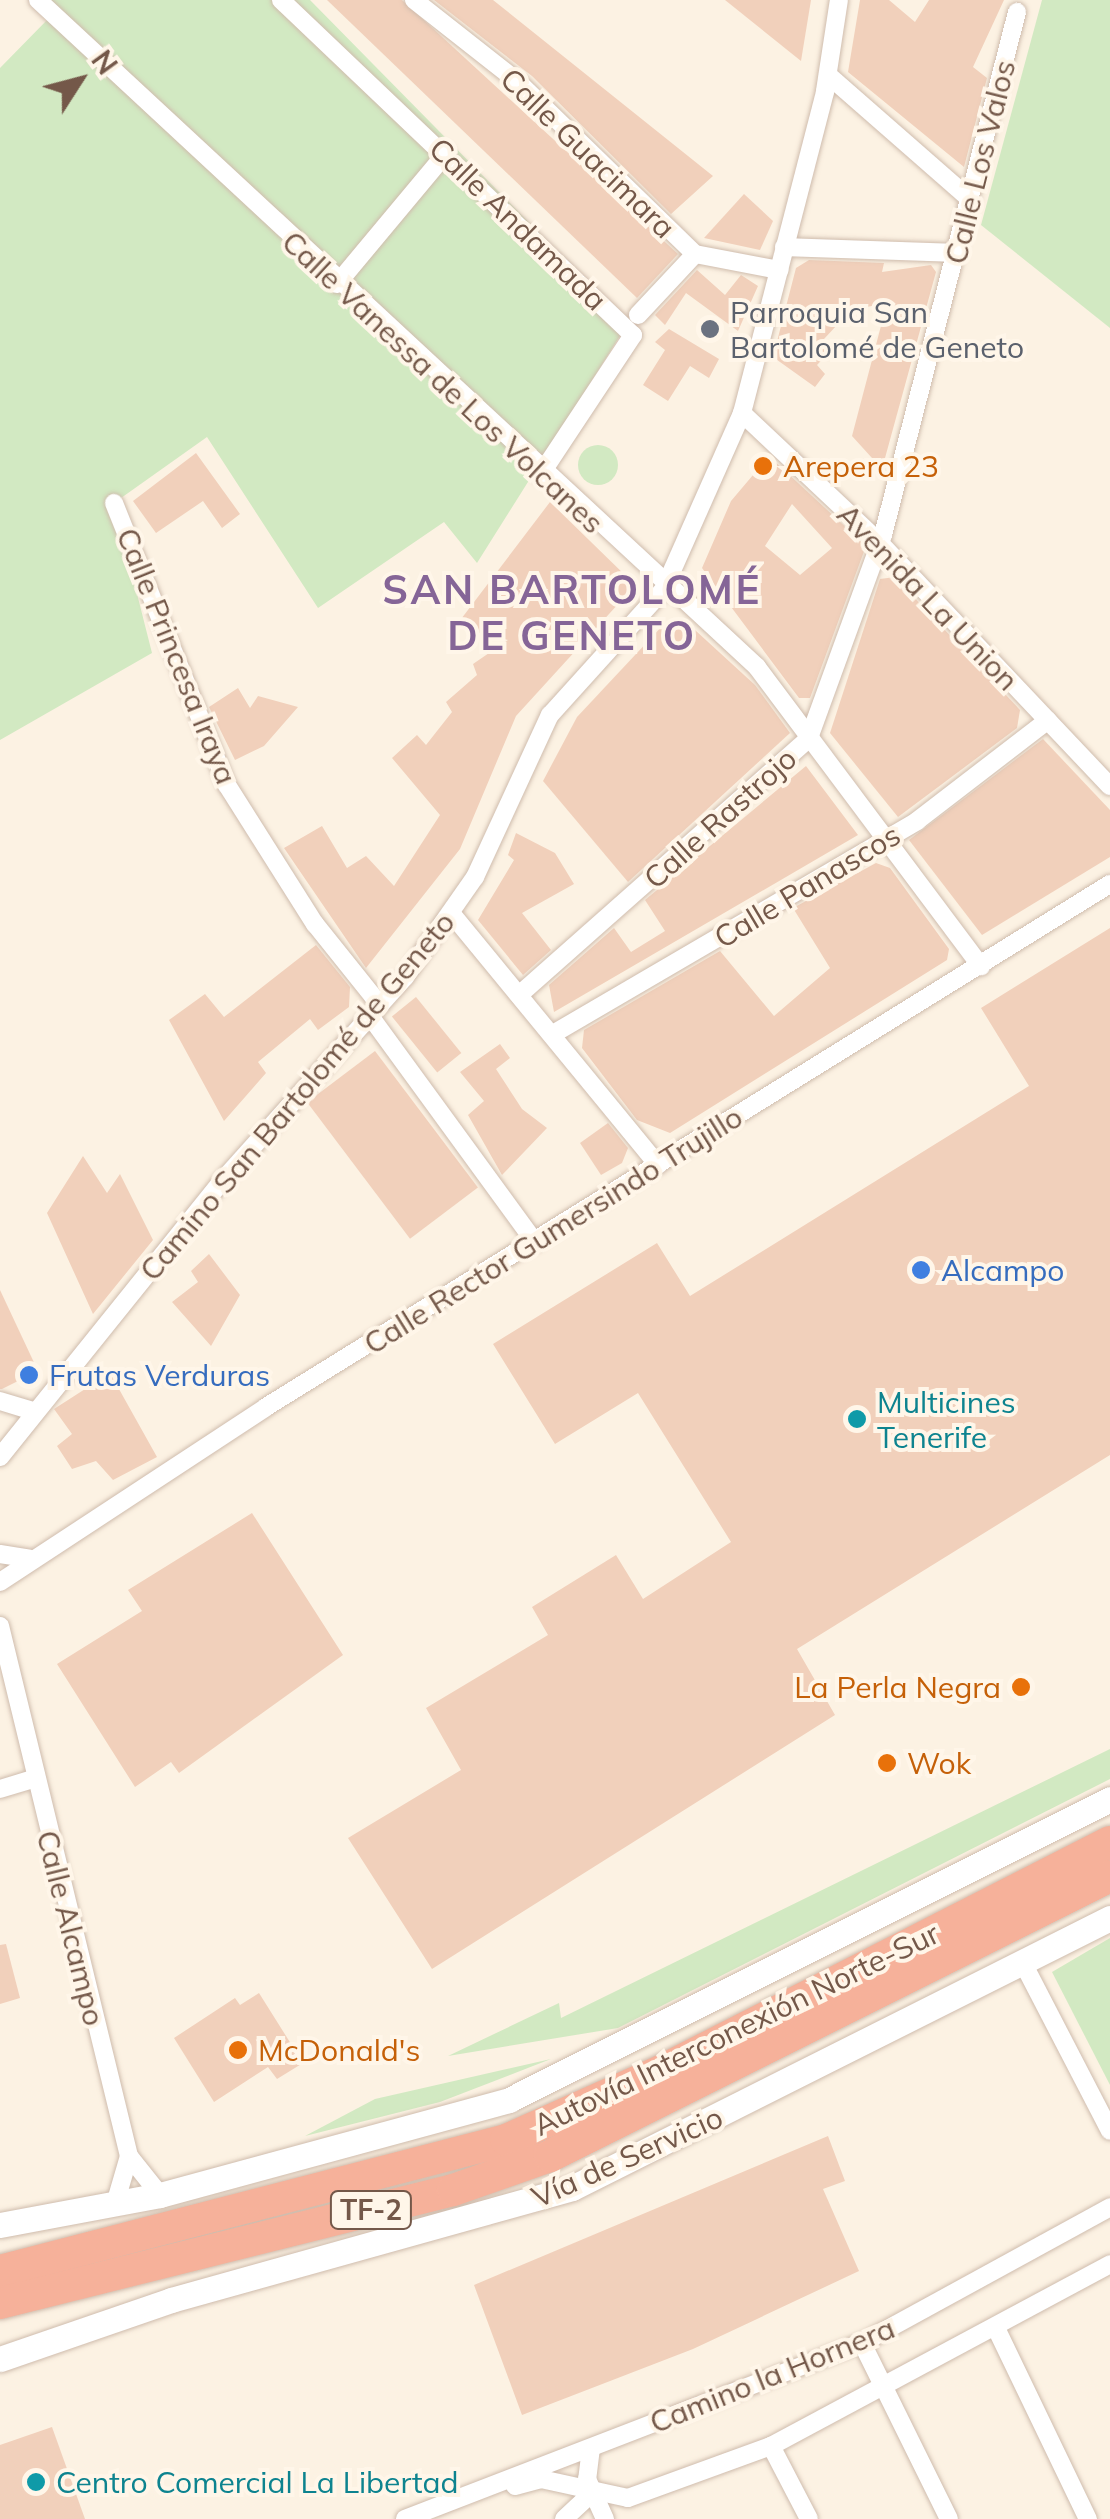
<!DOCTYPE html>
<meta charset="utf-8">
<style>
body{margin:0}
#map{position:relative;width:1110px;height:2519px;overflow:hidden;background:#fcf2e3;font-family:Mulish,sans-serif}
div>[style]{position:absolute}
[style*='--x']{left:calc(var(--x)*1px);top:calc(var(--y)*1px);width:calc(var(--w)*1px);rotate:calc(var(--a)*1deg)}
.green>*{inset:0;background:#d2e9c2}
.round{border-radius:50%}
.building>*{inset:0;background:#f1d0bb;transform-origin:0 0}
.roads{filter:drop-shadow(0 0 2px #cfbcad) drop-shadow(0 0 2px #cfbcad)}
.street>*{height:18px;margin:-9px;padding:0 9px;transform-origin:9px;border-radius:9px;background:#fff}
.secondary>*{height:25px;margin:-12.5px;padding:0 12.5px;transform-origin:12.5px;border-radius:12.5px;background:#fff}
.highway>*{height:32px;margin:-16px;padding:0 16px;transform-origin:16px;border-radius:16px;background:#f6b19a}
.dots>*{width:28px;height:28px;translate:-50% -50%;box-sizing:border-box;border:5px solid #fff6e9;border-radius:50%}
span{translate:-50% -50%;white-space:nowrap;text-align:center;line-height:1.15;-webkit-text-stroke:8px #fff6e9;paint-order:stroke}
.shield-label span{padding:2px 8px;background:#fff6e9;border:2px solid;border-radius:8px;-webkit-text-stroke-width:0}
.shield-label{font-size:28px;color:#745849;font-weight:700}
.street-label{font-size:30px;color:#745849}
.worship-label{font-size:30px;color:#5b616d}
.left{translate:0 -50%;text-align:left}
.food-label{font-size:30px;color:#c56008}
.right{translate:-100% -50%;text-align:right}
.shop-label{font-size:30px;color:#366cbe}
.culture-label{font-size:30px;color:#0d838f}
.district-label{font-size:40px;color:#856597;font-weight:700;letter-spacing:2.5px}
.north{position:absolute;left:30px;top:30px;width:100px;height:100px;-webkit-text-stroke:8px #fff6e9;paint-order:stroke;rotate:54deg;font-size:28px;font-weight:700;line-height:40px;text-align:center;color:#745849}
.north::after{content:'';display:block;margin:auto;width:35px;height:45px;background:#745849;clip-path:polygon(50% 0,100% 100%,50% 72%,0 100%)}
</style>
<div id="map">
<div class="green">
<div style="clip-path:polygon(29px 0,310px 0,628px 323px,477px 563px,444px 522px,318px 608px,207px 437px,114px 503px,152px 653px,0 740px,0 68px,48px 19px)"></div>
<div style="clip-path:polygon(1042px 0,1110px 0,1110px 328px,981px 225px)"></div>
<div class="round" style="left:578px;top:445px;width:40px;height:40px"></div>
<div style="clip-path:polygon(1110px 1749px,1110px 1779px,618px 2028px,448px 2056px,559px 2003px,561px 2018px)"></div>
<div style="clip-path:polygon(1110px 1938px,1110px 2085px,1052px 1972px)"></div>
<div style="clip-path:polygon(551px 2059px,440px 2102px,305px 2136px,375px 2099px)"></div>
</div>
<div class="building">
<div style="clip-path:polygon(327px 0,402px 0,678px 254px,637px 298px)"></div>
<div style="clip-path:polygon(434px 0,493px 0,713px 176px,671px 214px,532px 76px)"></div>
<div style="clip-path:polygon(725px 0,811px 0,801px 61px)"></div>
<div style="clip-path:polygon(860px 0,889px 0,915px 22px,929px 0,1004px 0,973px 67px,987px 78px,964px 167px,848px 72px)"></div>
<div style="clip-path:polygon(744px 194px,773px 221px,760px 250px,704px 238px)"></div>
<div style="clip-path:polygon(809px 260px,884px 263px,882px 272px,931px 265px,936px 272px,882px 469px,852px 436px,887px 303px,851px 310px,824px 339px,833px 348px,817px 365px,825px 374px,815px 387px,773px 357px,796px 268px)"></div>
<div style="clip-path:polygon(697px 270px,725px 295px,741px 275px,758px 286px,738px 331px,686px 293px,665px 325px,655px 315px)"></div>
<div style="clip-path:polygon(669px 329px,719px 359px,709px 378px,690px 366px,668px 401px,643px 385px,665px 350px,655px 342px)"></div>
<div style="clip-path:polygon(196px 453px,240px 514px,222px 528px,203px 501px,156px 533px,133px 501px)"></div>
<div style="clip-path:polygon(evenodd,769px 456px,866px 546px,810px 698px,799px 698px,702px 568px,731px 501px,769px 456px,792px 504px,832px 548px,800px 575px,765px 546px,792px 504px)"></div>
<div style="clip-path:polygon(550px 502px,629px 579px,630px 591px,516px 716px,460px 849px,366px 968px,284px 848px,322px 826px,347px 868px,366px 856px,394px 886px,440px 815px,392px 758px,417px 735px,426px 745px,452px 712px,446px 702px,477px 675px,473px 664px,508px 640px,455px 627px)"></div>
<div style="clip-path:polygon(895px 577px,1020px 710px,1017px 728px,898px 817px,830px 733px,880px 579px)"></div>
<div style="clip-path:polygon(683px 619px,755px 685px,790px 733px,628px 882px,543px 781px,577px 717px,665px 623px)"></div>
<div style="clip-path:polygon(238px 688px,250px 708px,258px 696px,298px 707px,264px 746px,235px 760px,209px 707px)"></div>
<div style="clip-path:polygon(1043px 739px,1110px 810px,1110px 857px,982px 935px,909px 840px)"></div>
<div style="clip-path:polygon(806px 766px,858px 835px,554px 1012px,549px 985px,614px 928px,631px 952px,665px 931px,645px 900px)"></div>
<div style="clip-path:polygon(516px 833px,555px 853px,574px 884px,522px 913px,551px 950px,523px 975px,478px 920px,514px 860px,508px 855px)"></div>
<div style="clip-path:polygon(876px 863px,890px 868px,949px 949px,947px 960px,670px 1133px,637px 1120px,582px 1048px,584px 1030px,720px 951px,774px 1016px,830px 968px,793px 908px)"></div>
<div style="clip-path:polygon(1110px 928px,1110px 1455px,797px 1649px,835px 1715px,432px 1969px,348px 1838px,461px 1770px,426px 1708px,548px 1635px,532px 1607px,616px 1555px,643px 1599px,731px 1542px,638px 1393px,555px 1444px,493px 1344px,657px 1243px,690px 1296px,1029px 1086px,981px 1008px)"></div>
<div style="clip-path:polygon(316px 945px,350px 987px,349px 1007px,318px 1030px,310px 1019px,258px 1062px,266px 1073px,224px 1121px,169px 1020px,205px 994px,224px 1017px)"></div>
<div style="left:416px;top:997px;width:72px;height:31px;rotate:51deg"></div>
<div style="clip-path:polygon(500px 1044px,510px 1058px,496px 1069px,522px 1109px,547px 1128px,502px 1175px,468px 1115px,484px 1101px,460px 1072px)"></div>
<div style="left:375px;top:1051px;width:171px;height:85px;rotate:53deg"></div>
<div style="clip-path:polygon(608px 1123px,628px 1148px,622px 1163px,601px 1175px,580px 1143px)"></div>
<div style="clip-path:polygon(83px 1156px,107px 1193px,120px 1174px,153px 1240px,93px 1314px,47px 1213px)"></div>
<div style="clip-path:polygon(209px 1254px,240px 1295px,211px 1346px,172px 1302px,198px 1282px,191px 1271px)"></div>
<div style="clip-path:polygon(0 1290px,38px 1371px,2px 1389px,0 1389px)"></div>
<div style="clip-path:polygon(110px 1373px,157px 1457px,113px 1480px,96px 1461px,72px 1469px,57px 1446px,72px 1434px,54px 1409px)"></div>
<div style="clip-path:polygon(252px 1513px,343px 1655px,179px 1773px,171px 1762px,135px 1787px,57px 1664px,142px 1611px,128px 1590px)"></div>
<div style="clip-path:polygon(6px 1944px,20px 1998px,0 2004px,0 1945px)"></div>
<div style="clip-path:polygon(259px 1993px,303px 2063px,277px 2079px,268px 2067px,214px 2102px,174px 2038px,235px 1998px,240px 2005px)"></div>
<div style="clip-path:polygon(828px 2136px,845px 2181px,823px 2189px,859px 2271px,693px 2349px,522px 2415px,474px 2285px)"></div>
<div style="clip-path:polygon(52px 2427px,85px 2519px,0 2519px,0 2445px)"></div>
</div>
<div class="roads">
<div class="street">
<div style="--x:38;--y:0;--w:981;--a:42.85"></div>
<div style="--x:757;--y:667;--w:374;--a:53.2"></div>
<div style="--x:281;--y:0;--w:486;--a:43.6"></div>
<div style="--x:633;--y:335;--w:167;--a:123.5"></div>
<div style="--x:414;--y:0;--w:131;--a:38.2"></div>
<div style="--x:517;--y:81;--w:248;--a:44.2"></div>
<div style="--x:695;--y:254;--w:86;--a:10.8"></div>
<div style="--x:828;--y:75;--w:190;--a:41.2"></div>
<div style="--x:784;--y:247;--w:173;--a:2"></div>
<div style="--x:337;--y:284;--w:170;--a:-50.2"></div>
<div style="--x:638;--y:315;--w:83;--a:-46.9"></div>
<div style="--x:742;--y:413;--w:188;--a:43.3"></div>
<div style="--x:879;--y:542;--w:336;--a:46.6"></div>
<div style="--x:114;--y:503;--w:304;--a:68.2"></div>
<div style="--x:227;--y:785;--w:165;--a:57.7"></div>
<div style="--x:315;--y:924;--w:104;--a:51.3"></div>
<div style="--x:451;--y:913;--w:326;--a:50.6"></div>
<div style="--x:519;--y:995;--w:387;--a:-41.5"></div>
<div style="--x:809;--y:738;--w:216;--a:-70"></div>
<div style="--x:883;--y:535;--w:540;--a:-75.63"></div>
<div style="--x:370;--y:1016;--w:280;--a:53.9"></div>
<div style="--x:553;--y:1034;--w:422;--a:-30.3"></div>
<div style="--x:917;--y:821;--w:165;--a:-37.6"></div>
<div style="--x:0;--y:1401;--w:34;--a:17"></div>
<div style="--x:0;--y:1457;--w:354;--a:-51.2"></div>
<div style="--x:222;--y:1181;--w:274;--a:-48.1"></div>
<div style="--x:405;--y:977;--w:122;--a:-55"></div>
<div style="--x:475;--y:877;--w:179;--a:-65.2"></div>
<div style="--x:550;--y:715;--w:170;--a:-47.9"></div>
<div style="--x:664;--y:589;--w:193;--a:-66.1"></div>
<div style="--x:742;--y:413;--w:333;--a:-75.5"></div>
<div style="--x:825;--y:91;--w:92;--a:-81.3"></div>
<div style="--x:0;--y:1554;--w:30;--a:9"></div>
<div style="--x:0;--y:1582;--w:318;--a:-33.3"></div>
<div style="--x:266;--y:1407;--w:993;--a:-31.79"></div>
<div style="--x:0;--y:1626;--w:545;--a:76.32"></div>
<div style="--x:129;--y:2156;--w:50;--a:51.5"></div>
<div style="--x:0;--y:1789;--w:34;--a:-17"></div>
<div style="--x:1023;--y:1963;--w:189;--a:62.6"></div>
<div style="--x:115;--y:2204;--w:50;--a:-73.7"></div>
<div style="--x:996;--y:2328;--w:212;--a:64.3"></div>
<div style="--x:862;--y:2343;--w:196;--a:63.7"></div>
<div style="--x:771;--y:2446;--w:82;--a:62.5"></div>
<div style="--x:591;--y:2448;--w:31;--a:97"></div>
<div style="--x:587;--y:2479;--w:44;--a:65.8"></div>
<div style="--x:515;--y:2486;--w:27;--a:-15"></div>
<div style="--x:541;--y:2479;--w:89;--a:12.3"></div>
<div style="--x:628;--y:2498;--w:152;--a:-20"></div>
<div style="--x:771;--y:2446;--w:385;--a:-28.2"></div>
<div style="--x:405;--y:2519;--w:490;--a:-21.1"></div>
<div style="--x:862;--y:2343;--w:283;--a:-28.7"></div>
<div style="--x:564;--y:2519;--w:35;--a:-43"></div>
</div>
<div class="secondary">
<div style="--x:0;--y:2225;--w:163;--a:-10.6"></div>
<div style="--x:160;--y:2195;--w:362;--a:-15.2"></div>
<div style="--x:509;--y:2100;--w:672;--a:-26.6"></div>
<div style="--x:0;--y:2359;--w:181;--a:-19"></div>
<div style="--x:171;--y:2300;--w:416;--a:-15.6"></div>
<div style="--x:572;--y:2188;--w:602;--a:-26.65"></div>
</div>
<div class="highway">
<div style="--x:0;--y:2271;--w:523;--a:-14.51"></div>
<div style="--x:506;--y:2140;--w:170;--a:-24"></div>
<div style="--x:661;--y:2071;--w:504;--a:-27.02"></div>
<div style="--x:0;--y:2303;--w:467;--a:-14"></div>
<div style="--x:453;--y:2190;--w:103;--a:-19.3"></div>
<div style="--x:550;--y:2156;--w:626;--a:-26.57"></div>
</div>
</div>
<div class="dots">
<div style="left:710px;top:329px;background:#6b7280"></div>
<div style="left:763px;top:466px;background:#e8710a"></div>
<div style="left:921px;top:1270px;background:#3f7fe0"></div>
<div style="left:29px;top:1375px;background:#3f7fe0"></div>
<div style="left:857px;top:1419px;background:#0f9aa8"></div>
<div style="left:1021px;top:1687px;background:#e8710a"></div>
<div style="left:887px;top:1763px;background:#e8710a"></div>
<div style="left:238px;top:2050px;background:#e8710a"></div>
<div style="left:36px;top:2482px;background:#0f9aa8"></div>
</div>
<div class="shield-label">
<span style="left:371px;top:2210px">TF-2</span>
</div>
<div class="street-label">
<span style="left:588px;top:153px;rotate:44deg">Calle Guacimara</span>
<span style="left:980px;top:162px;rotate:-76deg">Calle Los Valos</span>
<span style="left:518px;top:224px;rotate:44deg">Calle Andamada</span>
<span style="left:443px;top:382px;rotate:43deg">Calle Vanessa de Los Volcanes</span>
<span style="left:928px;top:597px;rotate:46deg">Avenida La Union</span>
<span style="left:177px;top:656px;rotate:68deg">Calle Princesa Iraya</span>
<span style="left:720px;top:818px;rotate:-42deg">Calle Rastrojo</span>
<span style="left:807px;top:886px;rotate:-31deg">Calle Panascos</span>
<span style="left:297px;top:1096px;rotate:-50deg">Camino San Bartolomé de Geneto</span>
<span style="left:553px;top:1230px;rotate:-32deg">Calle Rector Gumersindo Trujillo</span>
<span style="left:71px;top:1928px;rotate:76deg">Calle Alcampo</span>
<span style="left:736px;top:2029px;rotate:-26deg">Autovía Interconexión Norte-Sur</span>
<span style="left:627px;top:2157px;rotate:-24deg">Vía de Servicio</span>
<span style="left:772px;top:2375px;rotate:-22deg">Camino la Hornera</span>
</div>
<div class="worship-label">
<span class="left" style="left:730px;top:329px">Parroquia San<br>Bartolomé de Geneto</span>
</div>
<div class="food-label">
<span class="left" style="left:783px;top:466px">Arepera 23</span>
<span class="right" style="left:1001px;top:1687px">La Perla Negra</span>
<span class="left" style="left:907px;top:1763px">Wok</span>
<span class="left" style="left:258px;top:2050px">McDonald's</span>
</div>
<div class="shop-label">
<span class="left" style="left:941px;top:1270px">Alcampo</span>
<span class="left" style="left:49px;top:1375px">Frutas Verduras</span>
</div>
<div class="culture-label">
<span class="left" style="left:877px;top:1419px">Multicines<br>Tenerife</span>
<span class="left" style="left:56px;top:2482px">Centro Comercial La Libertad</span>
</div>
<div class="district-label">
<span style="left:572px;top:612px">SAN BARTOLOMÉ<br>DE GENETO</span>
</div>
<div class="north">N</div>
</div>
